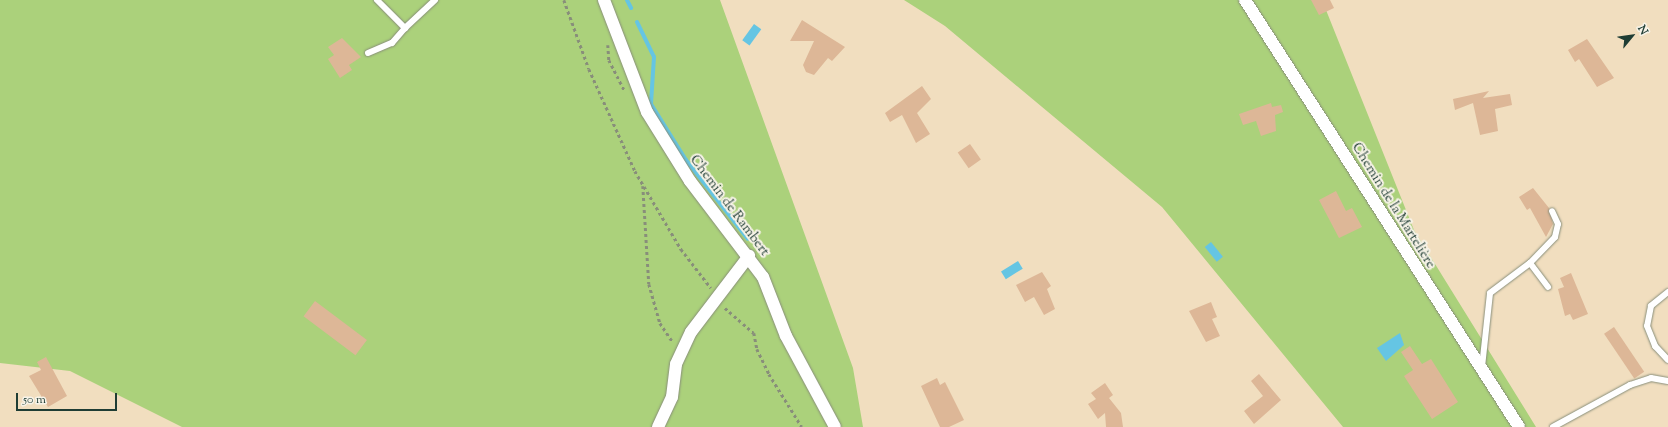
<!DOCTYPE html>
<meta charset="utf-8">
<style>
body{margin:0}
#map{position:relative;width:1668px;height:427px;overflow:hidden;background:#f1debf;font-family:"Sorts Mill Goudy",serif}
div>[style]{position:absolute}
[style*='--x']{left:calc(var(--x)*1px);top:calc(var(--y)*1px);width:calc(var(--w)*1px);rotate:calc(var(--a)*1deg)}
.green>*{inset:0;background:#abd17b}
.water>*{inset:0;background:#65c5e3;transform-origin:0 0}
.stream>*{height:4px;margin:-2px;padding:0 2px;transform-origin:2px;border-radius:2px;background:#65c5e3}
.building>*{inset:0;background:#ddb797;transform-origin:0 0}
.path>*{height:2.5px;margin-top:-1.25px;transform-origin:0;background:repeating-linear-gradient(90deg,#888e7a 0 3px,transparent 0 6px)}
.roads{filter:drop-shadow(0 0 1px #888e7a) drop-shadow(0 0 1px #888e7a)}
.service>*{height:6px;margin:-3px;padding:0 3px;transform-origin:3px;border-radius:3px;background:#fff}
.minor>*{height:12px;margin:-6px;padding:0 6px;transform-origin:6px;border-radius:6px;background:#fff}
span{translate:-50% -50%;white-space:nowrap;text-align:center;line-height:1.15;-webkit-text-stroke:4px #f7f3e8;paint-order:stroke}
.street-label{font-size:14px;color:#1f3d34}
.north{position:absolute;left:1612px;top:16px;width:40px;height:40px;-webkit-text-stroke:3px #f7f3e8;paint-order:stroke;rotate:61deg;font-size:11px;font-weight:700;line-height:16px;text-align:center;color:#1f3d34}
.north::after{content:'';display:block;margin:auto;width:14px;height:18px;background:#1f3d34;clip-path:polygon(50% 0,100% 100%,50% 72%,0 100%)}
.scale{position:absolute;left:16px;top:393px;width:101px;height:18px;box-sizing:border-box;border:2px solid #1f3d34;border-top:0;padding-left:5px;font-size:12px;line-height:14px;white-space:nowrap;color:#1f3d34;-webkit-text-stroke:3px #f7f3e8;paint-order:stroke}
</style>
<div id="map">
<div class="green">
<div style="clip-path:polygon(0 0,720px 0,853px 368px,863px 427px,182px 427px,70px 371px,0 363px)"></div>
<div style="clip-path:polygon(904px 0,1322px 0,1414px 230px,1536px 427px,1343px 427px,1162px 207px,945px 26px)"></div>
</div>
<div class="water">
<div style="left:754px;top:24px;width:9px;height:20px;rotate:36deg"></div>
<div style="left:1211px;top:242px;width:19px;height:8px;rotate:51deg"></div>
<div style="left:1018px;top:261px;width:9px;height:20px;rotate:58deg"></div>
<div style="clip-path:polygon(1400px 333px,1404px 345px,1386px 361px,1377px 348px)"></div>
</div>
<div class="stream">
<div style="--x:627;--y:0;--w:9;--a:63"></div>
<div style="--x:637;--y:22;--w:39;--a:64"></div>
<div style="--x:654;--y:57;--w:47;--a:93.7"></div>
<div style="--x:651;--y:104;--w:66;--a:58"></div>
<div style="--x:686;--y:160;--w:100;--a:51.9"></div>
</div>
<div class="building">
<div style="clip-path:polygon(1311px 0,1330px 0,1334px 8px,1319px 15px)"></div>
<div style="clip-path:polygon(802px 20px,845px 47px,832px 61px,828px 58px,814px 75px,806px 72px,803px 65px,814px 41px,790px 41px)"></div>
<div style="clip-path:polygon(342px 38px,361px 57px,349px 65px,352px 70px,340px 78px,328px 59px,334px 55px,328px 47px)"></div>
<div style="clip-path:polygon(1587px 39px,1614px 78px,1597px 87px,1579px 59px,1575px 62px,1568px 50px)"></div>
<div style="clip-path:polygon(922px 86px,931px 99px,917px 113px,930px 134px,916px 143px,902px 115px,890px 122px,885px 113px)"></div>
<div style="clip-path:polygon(1489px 91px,1483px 98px,1510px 94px,1512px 105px,1495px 109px,1498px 131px,1480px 135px,1473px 103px,1455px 110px,1453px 99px)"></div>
<div style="clip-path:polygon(1271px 103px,1272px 107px,1281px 105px,1283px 112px,1275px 115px,1276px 131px,1261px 136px,1256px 121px,1243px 125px,1239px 114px)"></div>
<div style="left:970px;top:144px;width:19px;height:15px;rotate:55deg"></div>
<div style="clip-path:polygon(1533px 188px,1549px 208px,1553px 224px,1546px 237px,1530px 208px,1527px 210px,1519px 197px)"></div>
<div style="clip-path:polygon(1336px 191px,1346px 211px,1352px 208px,1362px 227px,1339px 238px,1319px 200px)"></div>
<div style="clip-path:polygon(1042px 272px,1051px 286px,1047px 289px,1055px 309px,1044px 315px,1034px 297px,1025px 302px,1016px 285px)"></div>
<div style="clip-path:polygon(1571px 273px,1588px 314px,1573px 320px,1570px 314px,1565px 316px,1558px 289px,1564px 287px,1560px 278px)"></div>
<div style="left:315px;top:301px;width:65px;height:19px;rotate:37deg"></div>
<div style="clip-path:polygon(1211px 302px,1217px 317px,1212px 319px,1220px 336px,1206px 342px,1189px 311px)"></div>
<div style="left:1614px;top:327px;width:54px;height:12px;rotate:56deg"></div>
<div style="clip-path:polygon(1410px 346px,1422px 364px,1431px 359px,1458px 402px,1432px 419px,1404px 376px,1413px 370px,1401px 352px)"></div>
<div style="clip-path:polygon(46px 357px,67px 396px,48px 407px,29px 376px,41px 370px,37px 362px)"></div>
<div style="clip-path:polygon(1259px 374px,1281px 400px,1254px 424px,1244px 411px,1263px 396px,1251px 381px)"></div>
<div style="clip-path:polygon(937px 378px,940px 385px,945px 382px,964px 420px,949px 427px,940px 427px,921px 386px)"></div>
<div style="clip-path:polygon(1105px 383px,1113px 395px,1109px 398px,1121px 413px,1123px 427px,1106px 427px,1105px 413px,1098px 419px,1088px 404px,1096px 399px,1091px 393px)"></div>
</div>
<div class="path">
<div style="--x:564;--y:0;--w:73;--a:70.1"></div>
<div style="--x:589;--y:69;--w:112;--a:65.7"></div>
<div style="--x:635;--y:171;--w:91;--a:59.5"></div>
<div style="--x:681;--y:249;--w:49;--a:52.4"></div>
<div style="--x:608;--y:45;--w:15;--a:86"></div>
<div style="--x:609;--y:60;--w:34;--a:63"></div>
<div style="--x:643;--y:186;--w:98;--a:86.5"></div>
<div style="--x:649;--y:284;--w:41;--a:74.2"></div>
<div style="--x:660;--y:323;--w:23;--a:56"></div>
<div style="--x:725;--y:308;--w:38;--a:41"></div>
<div style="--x:754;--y:333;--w:16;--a:79"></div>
<div style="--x:757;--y:349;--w:28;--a:64"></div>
<div style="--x:769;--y:374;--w:62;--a:58.1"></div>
</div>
<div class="roads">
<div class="service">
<div style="--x:377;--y:0;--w:40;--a:45"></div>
<div style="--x:405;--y:28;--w:41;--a:-43"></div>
<div style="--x:368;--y:53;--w:26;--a:-23"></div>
<div style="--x:392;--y:43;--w:20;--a:-49"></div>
<div style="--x:1530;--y:263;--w:30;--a:53"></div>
<div style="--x:1668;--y:292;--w:22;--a:141"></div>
<div style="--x:1651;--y:306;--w:20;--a:101"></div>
<div style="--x:1647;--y:326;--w:22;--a:68"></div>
<div style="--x:1655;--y:346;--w:19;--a:47"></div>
<div style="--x:1482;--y:367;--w:74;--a:-83.8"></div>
<div style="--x:1490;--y:293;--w:50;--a:-36.9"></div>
<div style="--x:1530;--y:263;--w:36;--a:-46"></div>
<div style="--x:1555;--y:237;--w:13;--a:-77"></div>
<div style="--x:1558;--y:224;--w:14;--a:-115"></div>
<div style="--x:1553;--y:427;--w:88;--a:-28.6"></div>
<div style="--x:1630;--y:385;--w:22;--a:-18"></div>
<div style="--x:1651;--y:378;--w:17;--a:10"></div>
</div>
<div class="minor">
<div style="--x:604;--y:0;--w:120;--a:69"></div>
<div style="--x:647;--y:112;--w:81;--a:58.1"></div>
<div style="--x:690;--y:181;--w:121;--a:52.8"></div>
<div style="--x:763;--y:277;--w:63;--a:68.7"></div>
<div style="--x:786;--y:336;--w:103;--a:61.7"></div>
<div style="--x:1245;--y:0;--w:507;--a:57.31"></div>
<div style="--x:658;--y:427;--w:33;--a:-65"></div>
<div style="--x:672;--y:397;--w:33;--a:-83"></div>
<div style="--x:676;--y:364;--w:35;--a:-65"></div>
<div style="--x:691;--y:332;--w:96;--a:-52.7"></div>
</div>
</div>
<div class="street-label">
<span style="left:729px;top:206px;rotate:53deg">Chemin de Rambert</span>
<span style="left:1393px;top:206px;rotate:58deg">Chemin de la Martelière</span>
</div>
<div class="north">N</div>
<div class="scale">50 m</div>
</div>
